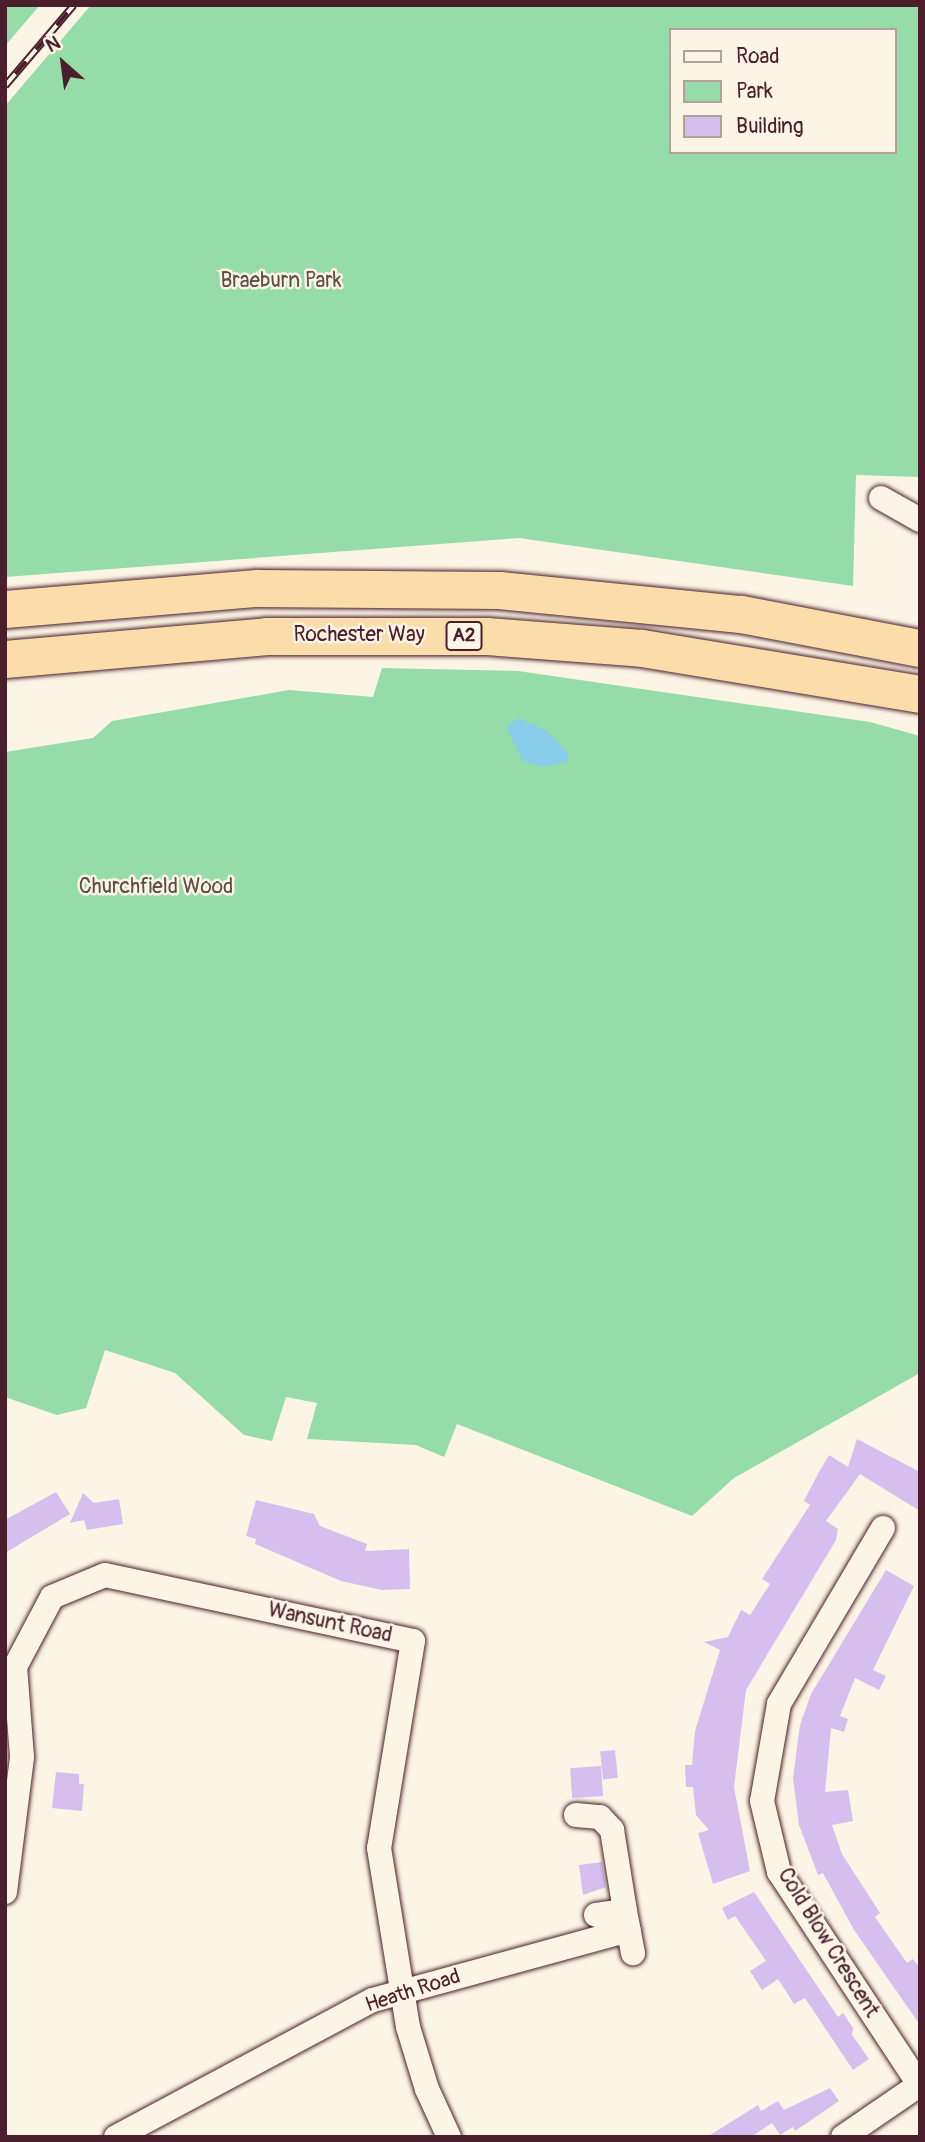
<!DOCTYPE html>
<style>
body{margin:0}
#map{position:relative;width:925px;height:2142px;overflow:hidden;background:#fcf5e5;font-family:Pangolin,sans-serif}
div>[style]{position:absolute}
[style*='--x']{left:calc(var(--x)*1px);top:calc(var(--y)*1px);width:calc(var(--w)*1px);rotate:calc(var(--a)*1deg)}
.green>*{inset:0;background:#96dca8}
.water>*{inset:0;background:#88cde9}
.building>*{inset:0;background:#d6bfee;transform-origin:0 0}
.roads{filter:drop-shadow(0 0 2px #4a1f2b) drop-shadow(0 0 2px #4a1f2b)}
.minor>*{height:24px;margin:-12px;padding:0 12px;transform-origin:12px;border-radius:12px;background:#fcf5e5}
.highway>*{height:37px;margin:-18.5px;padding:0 18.5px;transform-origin:18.5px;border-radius:18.5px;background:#faddab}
.rail>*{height:8px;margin-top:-4px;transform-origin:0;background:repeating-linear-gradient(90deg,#fcf5e5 0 16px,#4a1f2b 0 32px);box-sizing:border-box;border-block:2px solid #4a1f2b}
span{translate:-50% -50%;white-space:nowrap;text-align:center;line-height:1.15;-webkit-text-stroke:5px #fcf5e5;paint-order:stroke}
.shield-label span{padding:2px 5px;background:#fcf5e5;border:2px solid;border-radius:5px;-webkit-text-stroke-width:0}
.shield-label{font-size:19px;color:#4a1f2b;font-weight:700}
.park-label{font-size:21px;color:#5d4e4a}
.street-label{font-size:21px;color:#4a1f2b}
.frame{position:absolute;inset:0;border:7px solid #4a1f2b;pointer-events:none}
.legend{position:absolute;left:669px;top:28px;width:228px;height:126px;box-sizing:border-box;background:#fcf5e5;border:2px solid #b59f9b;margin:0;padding:9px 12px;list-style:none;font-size:21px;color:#4a1f2b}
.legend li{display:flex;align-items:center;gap:14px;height:35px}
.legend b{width:35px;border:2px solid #b59f9b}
.north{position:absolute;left:28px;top:28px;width:70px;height:70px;-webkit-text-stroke:5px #fcf5e5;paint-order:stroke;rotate:332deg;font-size:19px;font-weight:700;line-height:28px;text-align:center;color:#4a1f2b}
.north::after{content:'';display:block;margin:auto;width:24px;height:32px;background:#4a1f2b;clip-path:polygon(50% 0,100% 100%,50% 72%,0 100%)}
</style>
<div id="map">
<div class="green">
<div style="clip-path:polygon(5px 5px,40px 5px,5px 46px)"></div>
<div style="clip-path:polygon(evenodd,91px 5px,920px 5px,920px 477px,856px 475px,853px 586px,519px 538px,5px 577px,5px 106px,91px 5px,671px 30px,895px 30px,895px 152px,671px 152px,671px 30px)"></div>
<div style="clip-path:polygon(382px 668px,518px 671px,870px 722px,920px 736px,920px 1373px,734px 1478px,692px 1516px,457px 1424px,444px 1457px,416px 1445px,307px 1439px,317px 1403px,286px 1397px,272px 1441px,244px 1435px,175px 1373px,105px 1350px,86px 1408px,57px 1415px,5px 1397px,5px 752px,93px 738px,112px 721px,289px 690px,373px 697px)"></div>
</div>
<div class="water">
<div style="clip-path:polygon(518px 718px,547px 731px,569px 754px,567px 762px,543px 767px,523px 761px,506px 728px)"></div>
</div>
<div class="building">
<div style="clip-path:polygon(857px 1439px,920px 1472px,920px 1511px,860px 1474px,826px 1521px,838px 1529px,836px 1540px,746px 1690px,734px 1787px,750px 1871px,713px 1884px,698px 1833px,709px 1830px,696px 1815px,693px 1787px,686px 1787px,685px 1765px,692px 1765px,695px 1731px,720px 1650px,704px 1642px,728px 1637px,741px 1610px,750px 1615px,770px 1584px,762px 1579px,810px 1505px,804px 1501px,819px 1472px,829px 1455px,848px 1467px)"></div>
<div style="clip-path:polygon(56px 1492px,70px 1514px,5px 1553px,5px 1520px)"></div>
<div style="clip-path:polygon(83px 1493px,94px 1503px,119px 1499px,123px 1524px,87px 1530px,84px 1520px,70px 1523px)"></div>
<div style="clip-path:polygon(256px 1500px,314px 1514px,320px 1526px,367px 1544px,365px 1551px,409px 1549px,410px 1589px,382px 1590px,341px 1581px,255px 1544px,256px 1539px,246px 1536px)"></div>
<div style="clip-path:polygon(886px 1570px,914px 1586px,873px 1670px,886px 1676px,879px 1690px,855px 1678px,840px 1716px,848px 1719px,844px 1732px,831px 1728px,825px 1792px,848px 1790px,853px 1821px,832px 1825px,842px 1854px,880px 1913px,875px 1917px,907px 1963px,913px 1959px,920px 1968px,920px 2025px,854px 1930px,823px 1873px,818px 1875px,799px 1825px,793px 1778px,800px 1725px,811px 1694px)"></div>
<div style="left:615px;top:1750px;width:28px;height:15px;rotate:84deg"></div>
<div style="left:601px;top:1766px;width:30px;height:31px;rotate:86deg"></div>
<div style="clip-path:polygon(56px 1772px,79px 1774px,79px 1784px,84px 1784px,82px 1811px,52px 1808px)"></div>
<div style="clip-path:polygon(602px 1862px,606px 1887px,583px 1895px,579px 1865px)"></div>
<div style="clip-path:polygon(754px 1892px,838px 2017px,843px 2013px,853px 2028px,852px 2035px,869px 2059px,853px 2070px,805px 1998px,794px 2004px,778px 1979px,762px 1990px,750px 1971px,766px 1961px,735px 1916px,728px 1920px,722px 1908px)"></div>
<div style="clip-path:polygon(830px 2088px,839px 2101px,795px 2131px,793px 2127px,780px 2135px,772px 2123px,751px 2137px,707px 2137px,758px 2105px,761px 2111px,778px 2101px,784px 2110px)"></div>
</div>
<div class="roads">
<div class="minor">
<div style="--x:881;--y:498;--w:45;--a:29.4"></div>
<div style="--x:883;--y:1528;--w:204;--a:120.6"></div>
<div style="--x:779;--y:1704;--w:98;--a:99.9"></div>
<div style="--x:762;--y:1801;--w:73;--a:76.5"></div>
<div style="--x:779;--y:1872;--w:256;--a:56.6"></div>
<div style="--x:576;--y:1815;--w:24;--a:5"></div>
<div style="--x:600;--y:1817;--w:18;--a:47"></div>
<div style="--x:612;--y:1830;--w:82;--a:80.9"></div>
<div style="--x:5;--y:1892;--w:136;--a:-82.8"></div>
<div style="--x:22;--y:1757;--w:90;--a:-94.4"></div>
<div style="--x:15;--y:1667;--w:79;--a:-62.1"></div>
<div style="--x:52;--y:1597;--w:57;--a:-22.5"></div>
<div style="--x:105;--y:1575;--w:315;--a:12.1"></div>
<div style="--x:413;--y:1641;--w:210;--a:99.3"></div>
<div style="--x:379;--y:1848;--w:181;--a:80.8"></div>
<div style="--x:408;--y:2027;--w:65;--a:73"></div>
<div style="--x:427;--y:2089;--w:53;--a:65.4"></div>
<div style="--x:596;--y:1915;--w:29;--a:-8"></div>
<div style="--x:625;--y:1911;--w:43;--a:79.2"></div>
<div style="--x:116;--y:2137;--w:291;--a:-28.1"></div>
<div style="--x:373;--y:2000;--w:265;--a:-15.3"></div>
<div style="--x:843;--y:2137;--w:92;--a:-34.4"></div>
</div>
<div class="highway">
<div style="--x:5;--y:609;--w:253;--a:-4.8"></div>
<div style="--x:257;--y:588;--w:242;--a:0.5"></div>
<div style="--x:499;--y:590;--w:243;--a:5.7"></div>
<div style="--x:741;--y:614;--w:182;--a:10.8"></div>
<div style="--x:5;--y:659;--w:263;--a:-5"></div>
<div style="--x:267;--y:636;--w:220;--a:0"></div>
<div style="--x:487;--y:636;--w:155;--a:4.4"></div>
<div style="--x:642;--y:648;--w:282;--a:9.4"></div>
</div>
</div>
<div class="rail">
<div style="--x:5;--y:86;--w:106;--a:-49.6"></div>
</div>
<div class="shield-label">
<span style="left:464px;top:636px">A2</span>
</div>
<div class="park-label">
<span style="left:281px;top:281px">Braeburn Park</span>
<span style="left:156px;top:887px">Churchfield Wood</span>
</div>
<div class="street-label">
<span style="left:359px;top:635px">Rochester Way</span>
<span style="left:330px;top:1623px;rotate:12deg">Wansunt Road</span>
<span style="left:828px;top:1943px;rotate:58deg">Cold Blow Crescent</span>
<span style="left:413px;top:1991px;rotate:-18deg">Heath Road</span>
</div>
<div class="frame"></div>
<ul class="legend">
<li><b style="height:9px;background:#fcf5e5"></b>Road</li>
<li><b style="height:19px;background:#96dca8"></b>Park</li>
<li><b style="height:19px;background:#d6bfee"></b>Building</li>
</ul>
<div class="north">N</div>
</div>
